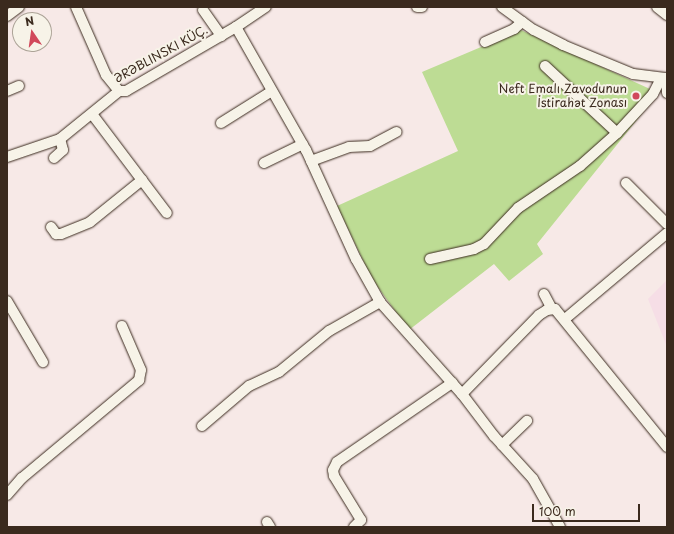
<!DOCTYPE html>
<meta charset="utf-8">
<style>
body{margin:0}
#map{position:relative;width:674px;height:534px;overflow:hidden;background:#f7e9e7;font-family:"Playpen Sans",sans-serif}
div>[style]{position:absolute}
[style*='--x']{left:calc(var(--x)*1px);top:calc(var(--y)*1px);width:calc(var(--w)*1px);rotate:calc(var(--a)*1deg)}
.built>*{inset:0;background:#f6dee6}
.green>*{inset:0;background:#bddc94}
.roads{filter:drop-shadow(0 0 1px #3b2a1e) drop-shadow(0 0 1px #3b2a1e)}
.minor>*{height:10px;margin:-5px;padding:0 5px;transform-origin:5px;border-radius:5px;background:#f7f3e8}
.dots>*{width:11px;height:11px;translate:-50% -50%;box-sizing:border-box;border:2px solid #f7f3e8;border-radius:50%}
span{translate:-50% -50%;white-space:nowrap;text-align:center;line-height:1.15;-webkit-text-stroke:4px #f7f3e8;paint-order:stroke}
.street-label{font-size:12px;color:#3b2a1e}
.poi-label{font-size:12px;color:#3b2a1e}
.right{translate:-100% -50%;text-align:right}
.frame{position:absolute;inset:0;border:8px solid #3b2a1e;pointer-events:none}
.north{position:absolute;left:12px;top:12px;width:40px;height:40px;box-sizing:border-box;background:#f7f3e8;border:1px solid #aca397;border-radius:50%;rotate:347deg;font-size:11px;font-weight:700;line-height:16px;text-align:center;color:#3b2a1e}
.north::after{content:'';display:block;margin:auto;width:14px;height:18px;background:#d1495b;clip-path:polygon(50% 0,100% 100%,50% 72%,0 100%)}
.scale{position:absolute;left:532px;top:504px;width:108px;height:18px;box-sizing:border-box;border:2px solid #3b2a1e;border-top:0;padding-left:5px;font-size:12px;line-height:14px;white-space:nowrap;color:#3b2a1e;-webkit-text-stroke:3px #f7f3e8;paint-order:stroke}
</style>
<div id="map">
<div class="built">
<div style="clip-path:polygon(667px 280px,667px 347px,648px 299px)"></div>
</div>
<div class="green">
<div style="clip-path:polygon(521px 30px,650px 89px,654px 85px,661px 90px,537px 244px,543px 254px,509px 281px,494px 264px,409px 330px,372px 279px,337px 206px,458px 151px,422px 72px)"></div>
</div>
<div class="roads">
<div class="minor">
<div style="--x:76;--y:7;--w:74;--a:66.2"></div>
<div style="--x:106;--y:75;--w:21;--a:51"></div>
<div style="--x:417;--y:7;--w:5;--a:0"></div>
<div style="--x:502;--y:7;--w:39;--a:36"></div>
<div style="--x:534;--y:30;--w:33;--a:27"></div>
<div style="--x:563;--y:45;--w:76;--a:22.5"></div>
<div style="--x:633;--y:74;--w:34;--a:7"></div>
<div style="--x:657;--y:7;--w:13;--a:39"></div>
<div style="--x:203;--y:10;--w:32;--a:55"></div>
<div style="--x:7;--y:16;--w:15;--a:-37"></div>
<div style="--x:236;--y:27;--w:142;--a:60.4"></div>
<div style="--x:306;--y:150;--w:120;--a:65.4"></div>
<div style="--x:356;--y:259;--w:49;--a:60.8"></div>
<div style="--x:380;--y:302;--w:123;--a:48.3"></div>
<div style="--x:462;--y:394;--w:53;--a:52.7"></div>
<div style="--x:494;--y:436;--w:58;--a:47.8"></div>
<div style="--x:533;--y:479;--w:55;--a:60.6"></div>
<div style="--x:485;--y:42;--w:32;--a:-24"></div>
<div style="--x:514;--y:29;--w:11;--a:-41"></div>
<div style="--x:545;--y:66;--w:98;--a:42.9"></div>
<div style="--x:666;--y:78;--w:15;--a:86"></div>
<div style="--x:7;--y:91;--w:13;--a:-23"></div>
<div style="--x:119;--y:91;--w:7;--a:0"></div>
<div style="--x:126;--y:91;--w:127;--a:-30.2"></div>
<div style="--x:236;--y:27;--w:36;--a:-34"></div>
<div style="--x:92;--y:114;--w:124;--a:52.9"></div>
<div style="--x:221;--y:123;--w:60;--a:-32.1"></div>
<div style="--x:7;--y:157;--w:56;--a:-18.8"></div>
<div style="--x:60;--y:139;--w:76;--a:-39.1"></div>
<div style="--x:54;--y:158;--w:12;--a:-42"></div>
<div style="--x:63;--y:150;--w:11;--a:-105"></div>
<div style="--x:311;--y:161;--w:40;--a:-20.2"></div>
<div style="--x:349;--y:147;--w:21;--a:-3"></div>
<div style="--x:370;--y:146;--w:30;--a:-28"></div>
<div style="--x:264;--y:163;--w:43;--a:-26"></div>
<div style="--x:626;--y:183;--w:58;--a:45"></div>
<div style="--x:51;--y:227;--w:9;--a:54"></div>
<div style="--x:56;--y:234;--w:5;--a:0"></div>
<div style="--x:61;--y:234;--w:31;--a:-22"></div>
<div style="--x:90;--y:222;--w:67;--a:-38.9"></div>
<div style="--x:430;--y:259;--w:45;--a:-12.8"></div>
<div style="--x:474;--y:249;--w:11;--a:-27"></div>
<div style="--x:484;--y:244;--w:50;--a:-46.6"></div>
<div style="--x:518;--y:208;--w:75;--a:-34.1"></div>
<div style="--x:580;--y:166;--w:50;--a:-41.7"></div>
<div style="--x:617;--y:133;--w:53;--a:-47.3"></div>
<div style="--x:653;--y:94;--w:18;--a:-63"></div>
<div style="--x:544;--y:294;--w:17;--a:62"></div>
<div style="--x:7;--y:301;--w:71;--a:59.5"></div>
<div style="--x:565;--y:319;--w:133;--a:-40.1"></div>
<div style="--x:462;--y:394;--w:110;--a:-45.7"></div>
<div style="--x:539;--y:315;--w:9;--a:-32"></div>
<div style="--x:547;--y:310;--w:8;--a:-7"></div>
<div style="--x:555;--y:309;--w:178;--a:50.9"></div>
<div style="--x:202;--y:426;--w:62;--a:-40.4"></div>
<div style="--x:249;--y:386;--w:33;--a:-25"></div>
<div style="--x:279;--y:372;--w:65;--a:-39.4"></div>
<div style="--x:329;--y:331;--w:59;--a:-29.6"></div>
<div style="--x:502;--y:445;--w:35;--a:-44"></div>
<div style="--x:7;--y:495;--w:23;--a:-49"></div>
<div style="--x:22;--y:478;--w:153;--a:-39.9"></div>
<div style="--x:139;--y:380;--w:10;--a:-79"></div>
<div style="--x:141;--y:370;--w:48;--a:-113.4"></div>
<div style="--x:267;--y:522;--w:6;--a:59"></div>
<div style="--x:354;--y:527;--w:10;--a:-45"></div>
<div style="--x:361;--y:520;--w:52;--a:-121.5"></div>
<div style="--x:334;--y:476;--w:6;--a:-99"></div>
<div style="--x:333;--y:470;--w:9;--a:-63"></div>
<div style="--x:337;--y:462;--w:140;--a:-34.5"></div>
</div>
</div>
<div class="dots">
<div style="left:636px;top:96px;background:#d1495b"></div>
</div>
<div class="street-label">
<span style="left:161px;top:54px;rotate:-29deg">ƏRƏBLINSKI KÜÇ.</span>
</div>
<div class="poi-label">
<span class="right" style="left:627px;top:96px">Neft Emalı Zavodunun<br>İstirahət Zonası</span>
</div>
<div class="frame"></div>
<div class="north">N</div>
<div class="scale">100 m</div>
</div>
